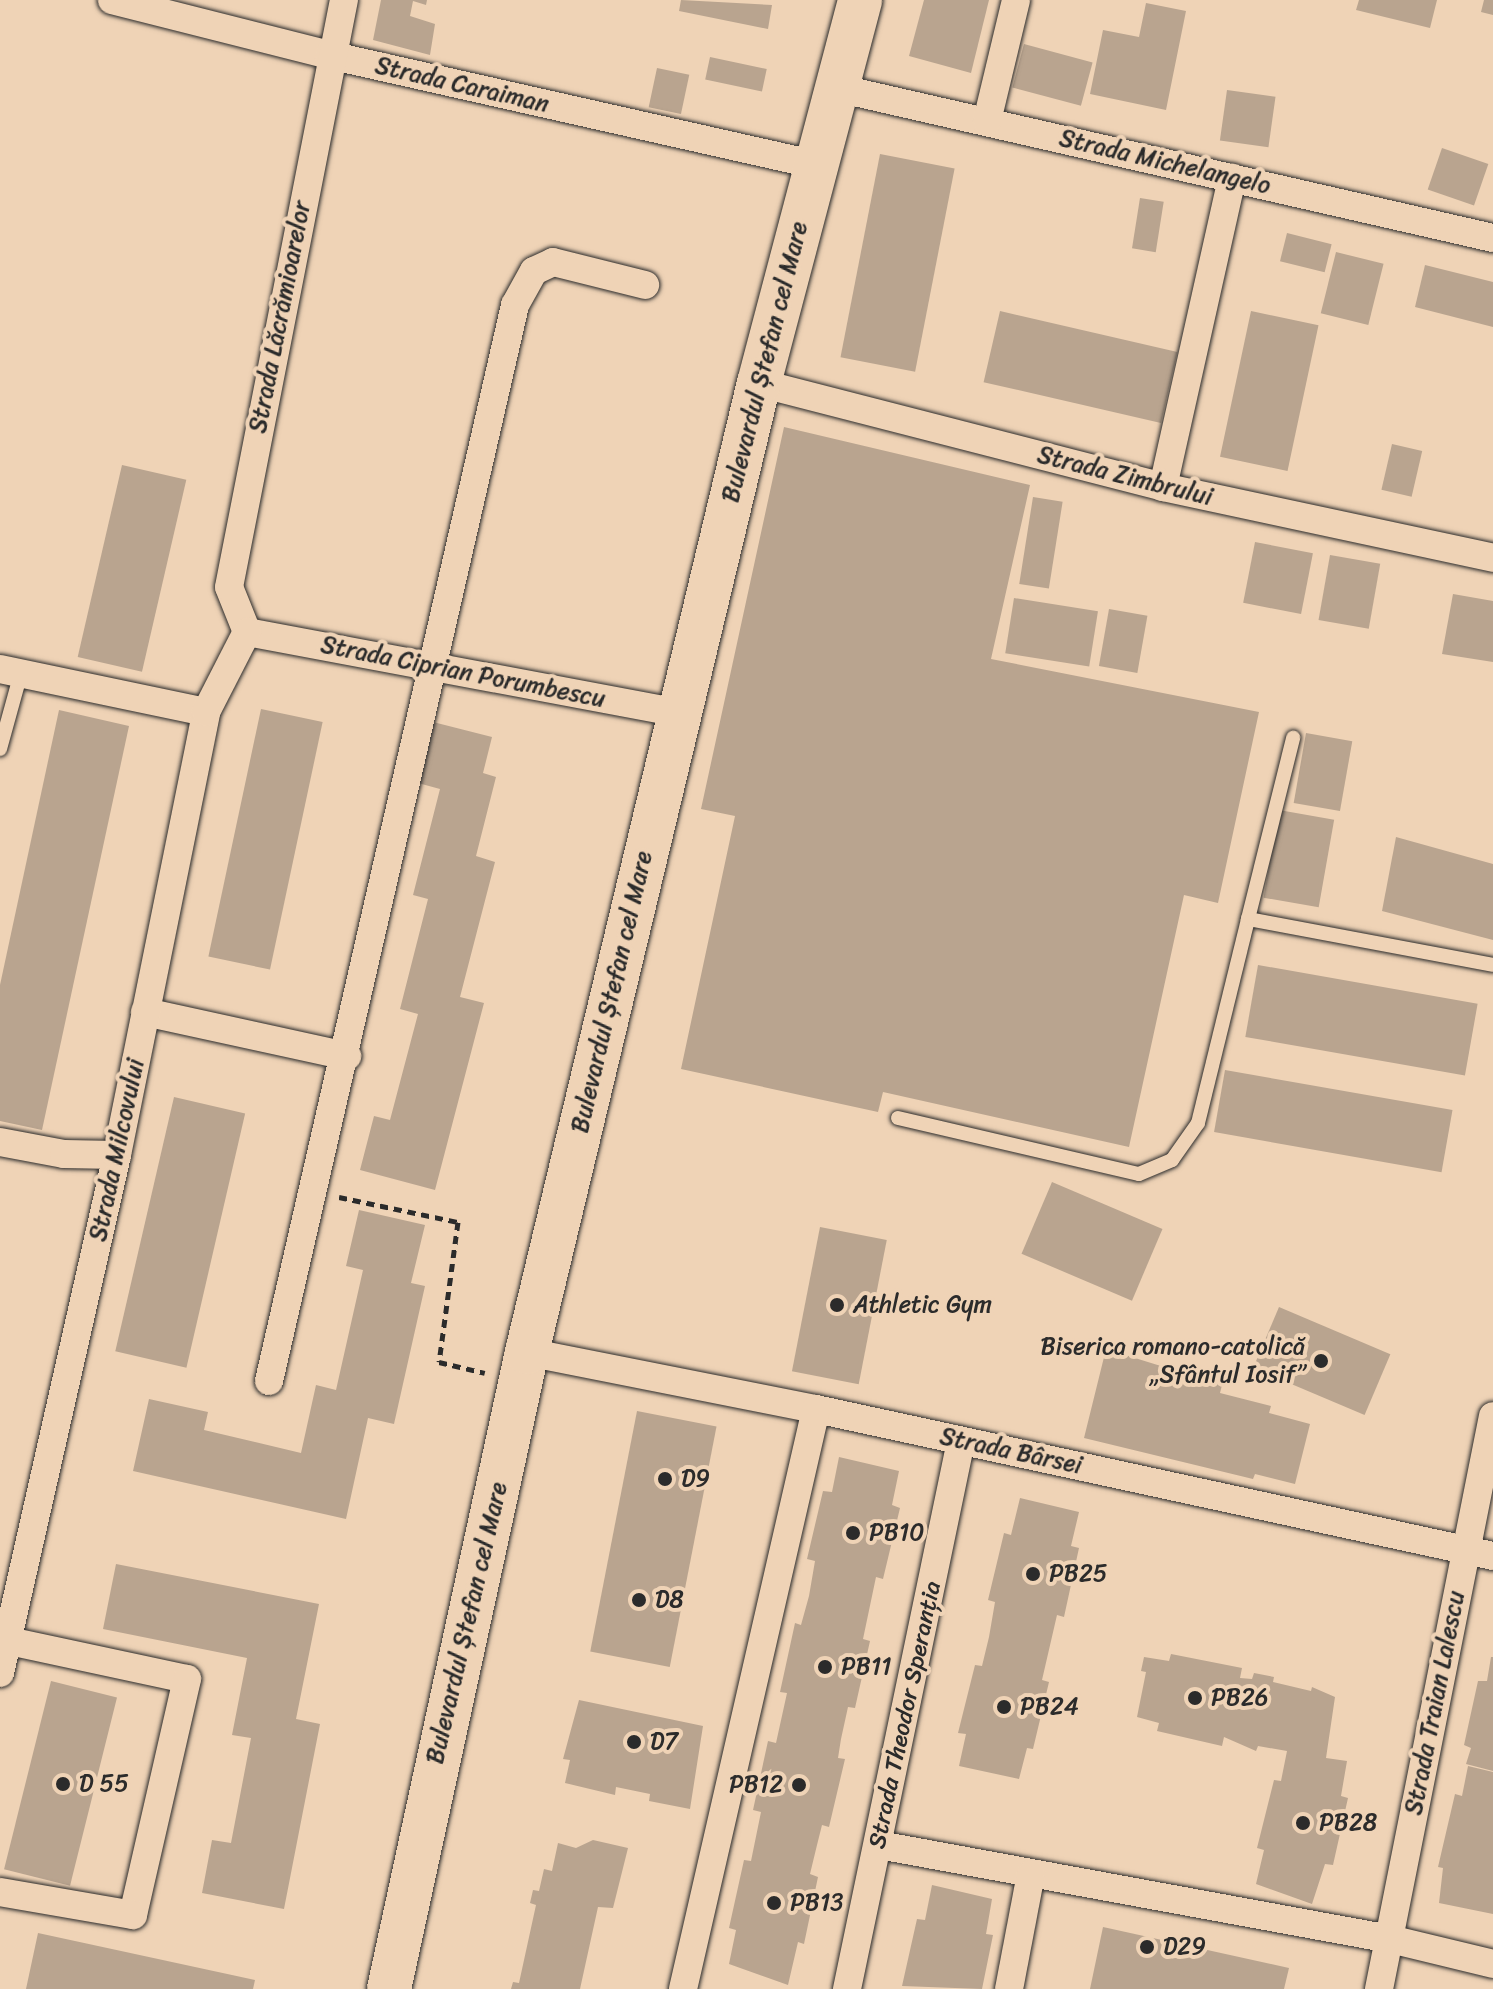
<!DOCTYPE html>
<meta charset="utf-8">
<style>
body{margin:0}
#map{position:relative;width:1493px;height:1989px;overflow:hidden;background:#efd3b6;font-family:Sriracha,sans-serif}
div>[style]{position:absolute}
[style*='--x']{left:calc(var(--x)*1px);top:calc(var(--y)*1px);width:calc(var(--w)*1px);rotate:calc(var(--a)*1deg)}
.building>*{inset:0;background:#b9a48f;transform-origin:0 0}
.path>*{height:5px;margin-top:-2.5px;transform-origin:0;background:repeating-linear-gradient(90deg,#2b2b2b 0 8px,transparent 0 14px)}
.roads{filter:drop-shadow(0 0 2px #2b2b2b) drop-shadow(0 0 2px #2b2b2b)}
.lane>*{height:14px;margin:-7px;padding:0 7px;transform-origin:7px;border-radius:7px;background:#efd3b6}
.street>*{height:28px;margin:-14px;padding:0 14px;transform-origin:14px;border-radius:14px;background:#efd3b6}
.primary>*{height:44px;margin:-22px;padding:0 22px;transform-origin:22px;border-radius:22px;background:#efd3b6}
.dots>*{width:22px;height:22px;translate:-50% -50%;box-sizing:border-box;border:4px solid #efd3b6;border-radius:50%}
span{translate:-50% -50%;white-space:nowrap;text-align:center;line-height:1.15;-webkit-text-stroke:8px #efd3b6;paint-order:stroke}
.street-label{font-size:24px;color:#2b2b2b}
.poi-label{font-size:24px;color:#2b2b2b}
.left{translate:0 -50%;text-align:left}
.right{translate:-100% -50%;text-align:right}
</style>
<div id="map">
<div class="building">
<div style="clip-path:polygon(381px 0,427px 0,426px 5px,413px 1px,410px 16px,435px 24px,430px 55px,373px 40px)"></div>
<div style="clip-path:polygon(681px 0,772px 5px,768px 29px,679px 11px)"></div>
<div style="clip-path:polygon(924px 0,989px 0,971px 73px,909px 56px)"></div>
<div style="clip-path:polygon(1359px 0,1437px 0,1430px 28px,1356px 10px)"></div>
<div style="clip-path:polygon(1484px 0,1493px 0,1493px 15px,1481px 12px)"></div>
<div style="clip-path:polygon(1146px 3px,1186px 11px,1166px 110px,1090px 94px,1103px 30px,1139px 37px)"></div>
<div style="left:1024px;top:44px;width:71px;height:45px;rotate:15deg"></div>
<div style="left:710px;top:57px;width:58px;height:23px;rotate:12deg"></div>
<div style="left:657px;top:68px;width:33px;height:40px;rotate:12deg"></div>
<div style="left:1227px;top:90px;width:49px;height:51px;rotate:8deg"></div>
<div style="left:1442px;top:148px;width:49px;height:44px;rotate:19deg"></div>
<div style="left:880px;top:154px;width:76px;height:207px;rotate:11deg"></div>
<div style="left:1140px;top:198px;width:24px;height:51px;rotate:9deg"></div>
<div style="left:1287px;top:233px;width:46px;height:29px;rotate:14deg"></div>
<div style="left:1336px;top:252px;width:49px;height:63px;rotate:14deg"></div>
<div style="clip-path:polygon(1425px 265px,1493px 282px,1493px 327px,1415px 307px)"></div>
<div style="left:1000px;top:311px;width:182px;height:73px;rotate:13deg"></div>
<div style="left:1251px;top:311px;width:69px;height:149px;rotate:12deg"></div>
<div style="clip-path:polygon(784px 427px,1030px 485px,991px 659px,1259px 712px,1218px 903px,1184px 895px,1129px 1147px,883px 1092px,878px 1112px,681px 1069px,735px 816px,701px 809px)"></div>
<div style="left:1392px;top:444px;width:31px;height:47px;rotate:13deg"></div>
<div style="left:122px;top:465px;width:66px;height:197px;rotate:13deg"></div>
<div style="left:1033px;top:497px;width:30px;height:88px;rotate:9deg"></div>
<div style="left:1255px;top:542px;width:59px;height:62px;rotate:11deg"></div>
<div style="left:1330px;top:555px;width:51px;height:66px;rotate:10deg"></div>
<div style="clip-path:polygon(1453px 594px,1493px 601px,1493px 662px,1442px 654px)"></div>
<div style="left:1014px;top:598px;width:85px;height:56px;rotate:9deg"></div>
<div style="left:1109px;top:609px;width:39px;height:58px;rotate:10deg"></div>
<div style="left:261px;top:709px;width:63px;height:253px;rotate:12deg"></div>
<div style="clip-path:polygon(59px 710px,129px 726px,42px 1130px,0 1121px,0 985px)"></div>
<div style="clip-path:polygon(433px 722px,492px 737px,483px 773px,496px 777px,476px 856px,495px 862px,460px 997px,484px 1003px,435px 1190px,360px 1170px,374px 1116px,390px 1120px,418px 1014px,400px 1009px,428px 899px,413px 895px,440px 789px,418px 783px)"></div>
<div style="left:1306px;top:733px;width:47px;height:71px;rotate:10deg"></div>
<div style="left:1279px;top:810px;width:56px;height:89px;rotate:10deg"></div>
<div style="clip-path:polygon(1396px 837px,1493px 864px,1493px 940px,1382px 911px)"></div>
<div style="left:1258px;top:965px;width:223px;height:73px;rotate:10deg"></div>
<div style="left:1225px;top:1070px;width:231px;height:63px;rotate:10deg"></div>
<div style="left:174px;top:1097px;width:73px;height:261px;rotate:13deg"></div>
<div style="left:1052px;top:1182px;width:120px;height:78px;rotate:23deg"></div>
<div style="clip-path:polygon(359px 1210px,425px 1225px,411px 1283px,425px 1286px,394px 1424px,368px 1418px,346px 1519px,133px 1471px,149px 1399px,208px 1412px,204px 1430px,301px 1453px,316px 1385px,336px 1390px,363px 1270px,346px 1266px)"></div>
<div style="left:820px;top:1227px;width:68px;height:147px;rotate:11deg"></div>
<div style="left:1279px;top:1307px;width:121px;height:66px;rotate:23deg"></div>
<div style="clip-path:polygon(1106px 1349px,1222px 1385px,1220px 1393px,1271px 1406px,1269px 1413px,1310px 1424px,1295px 1484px,1255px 1474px,1253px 1479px,1084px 1438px)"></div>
<div style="left:637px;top:1411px;width:81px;height:245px;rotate:11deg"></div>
<div style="clip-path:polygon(839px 1457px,899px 1471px,892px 1505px,900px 1508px,883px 1579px,876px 1577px,863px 1639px,870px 1641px,855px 1708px,848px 1707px,841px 1739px,838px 1758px,845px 1759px,829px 1827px,822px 1825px,817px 1845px,810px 1874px,818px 1877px,804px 1944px,798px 1942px,788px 1985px,729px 1964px,736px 1930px,729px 1928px,744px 1860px,751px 1861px,761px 1812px,753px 1810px,768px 1741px,776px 1743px,787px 1693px,780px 1692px,795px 1623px,801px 1625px,809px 1596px,815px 1561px,807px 1559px,823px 1491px,832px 1492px)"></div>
<div style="clip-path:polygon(1020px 1498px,1079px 1512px,1071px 1546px,1079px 1548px,1064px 1617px,1057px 1615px,1042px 1680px,1049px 1682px,1033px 1749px,1027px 1748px,1019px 1779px,959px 1766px,966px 1734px,958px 1733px,975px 1665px,982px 1666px,989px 1637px,995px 1602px,988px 1600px,1004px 1533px,1011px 1535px)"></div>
<div style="clip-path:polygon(116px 1564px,319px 1604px,296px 1719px,320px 1724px,284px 1909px,202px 1893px,212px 1840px,231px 1843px,251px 1738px,232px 1735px,247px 1658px,103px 1629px)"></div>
<div style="clip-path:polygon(1171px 1654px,1242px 1668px,1240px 1678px,1252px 1679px,1254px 1673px,1274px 1677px,1273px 1682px,1311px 1691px,1312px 1687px,1335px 1697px,1326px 1758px,1347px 1761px,1341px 1796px,1348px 1798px,1333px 1865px,1325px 1864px,1312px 1904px,1256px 1884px,1264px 1850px,1257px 1848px,1274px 1780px,1281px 1781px,1287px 1751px,1258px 1746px,1256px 1751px,1224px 1737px,1222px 1746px,1157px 1731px,1159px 1723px,1137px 1717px,1146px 1672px,1141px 1671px,1144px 1657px,1169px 1661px)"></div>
<div style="clip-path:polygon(1491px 1657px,1493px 1657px,1493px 1771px,1466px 1764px,1471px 1748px,1464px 1745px,1478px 1681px,1487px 1681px)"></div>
<div style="left:51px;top:1681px;width:68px;height:194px;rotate:14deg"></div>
<div style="clip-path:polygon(579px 1700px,703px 1726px,690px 1809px,649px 1801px,650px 1794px,616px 1787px,615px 1795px,565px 1783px,570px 1760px,563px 1759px)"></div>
<div style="clip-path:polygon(1468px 1766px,1493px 1772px,1493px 1914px,1439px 1903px,1443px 1868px,1438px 1867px,1455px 1794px,1462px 1796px)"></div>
<div style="clip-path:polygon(593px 1840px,628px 1848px,613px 1908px,598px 1907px,580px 1989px,511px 1989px,513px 1982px,519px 1983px,536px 1905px,530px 1903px,533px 1890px,539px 1891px,544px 1869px,552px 1871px,558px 1843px,576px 1848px)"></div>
<div style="clip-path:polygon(932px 1885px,992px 1899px,986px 1934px,993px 1935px,982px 1989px,902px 1986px,917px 1919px,925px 1920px)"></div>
<div style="clip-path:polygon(1103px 1927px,1289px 1968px,1284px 1989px,1090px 1989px)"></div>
<div style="clip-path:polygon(38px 1933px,255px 1980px,253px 1989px,26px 1989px)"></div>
</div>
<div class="path">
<div style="--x:339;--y:1197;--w:122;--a:11.9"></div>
<div style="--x:458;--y:1222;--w:141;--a:97.7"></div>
<div style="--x:439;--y:1362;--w:47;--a:13.4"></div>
</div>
<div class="roads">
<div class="lane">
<div style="--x:0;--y:749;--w:79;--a:-74.6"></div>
<div style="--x:1248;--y:919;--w:187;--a:-76"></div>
<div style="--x:898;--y:1118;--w:247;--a:13.1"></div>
<div style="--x:1139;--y:1174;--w:36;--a:-23"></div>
<div style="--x:1172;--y:1160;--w:45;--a:-54.9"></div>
<div style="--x:1198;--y:1123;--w:210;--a:-76.2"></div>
<div style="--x:1248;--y:919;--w:249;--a:10.6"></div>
</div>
<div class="street">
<div style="--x:112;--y:0;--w:224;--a:14.2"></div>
<div style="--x:329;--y:55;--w:497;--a:12.7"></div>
<div style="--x:837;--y:88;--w:673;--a:12.88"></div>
<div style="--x:987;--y:121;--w:124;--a:-76.5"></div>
<div style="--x:759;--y:383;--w:417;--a:14.4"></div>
<div style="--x:1163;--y:487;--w:338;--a:12.1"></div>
<div style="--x:1163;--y:487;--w:317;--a:-77.4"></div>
<div style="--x:247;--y:632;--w:48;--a:-111.8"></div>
<div style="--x:229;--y:587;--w:598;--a:-78.92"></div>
<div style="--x:247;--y:632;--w:440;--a:10.6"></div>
<div style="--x:0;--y:669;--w:210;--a:11.8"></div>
<div style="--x:145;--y:1012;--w:207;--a:12.3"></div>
<div style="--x:0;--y:1142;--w:65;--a:10.6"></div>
<div style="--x:64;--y:1154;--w:53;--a:1.1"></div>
<div style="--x:527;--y:1352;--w:295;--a:11.2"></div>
<div style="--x:816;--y:1409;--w:693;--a:12.25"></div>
<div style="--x:269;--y:1381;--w:1104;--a:-77.12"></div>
<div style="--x:515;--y:305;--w:39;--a:-61"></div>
<div style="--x:534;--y:271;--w:21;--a:-25"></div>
<div style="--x:553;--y:262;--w:95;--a:14"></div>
<div style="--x:0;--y:1639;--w:191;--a:12.1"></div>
<div style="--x:187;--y:1679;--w:242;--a:102.9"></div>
<div style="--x:133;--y:1915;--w:135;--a:-170.2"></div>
<div style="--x:0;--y:1673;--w:531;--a:-77.27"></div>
<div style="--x:117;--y:1155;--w:452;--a:-78.6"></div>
<div style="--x:206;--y:712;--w:90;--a:-62.9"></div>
<div style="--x:879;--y:1845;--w:520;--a:10.42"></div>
<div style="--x:1390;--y:1939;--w:106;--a:13.6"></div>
<div style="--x:683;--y:1989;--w:595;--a:-77.08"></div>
<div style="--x:847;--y:1989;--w:560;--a:-78.25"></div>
<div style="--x:1009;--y:1989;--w:117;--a:-79.2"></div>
<div style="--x:1379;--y:1989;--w:584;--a:-78.75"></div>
</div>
<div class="primary">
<div style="--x:389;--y:1989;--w:652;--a:-77.78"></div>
<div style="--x:527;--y:1352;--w:996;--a:-76.54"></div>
<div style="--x:759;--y:383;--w:396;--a:-75.2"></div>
</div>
</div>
<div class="dots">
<div style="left:837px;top:1305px;background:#2b2b2b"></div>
<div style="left:1321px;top:1361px;background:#2b2b2b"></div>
<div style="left:665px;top:1479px;background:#2b2b2b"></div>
<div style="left:853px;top:1533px;background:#2b2b2b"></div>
<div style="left:1033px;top:1574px;background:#2b2b2b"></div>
<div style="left:639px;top:1600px;background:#2b2b2b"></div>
<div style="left:825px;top:1667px;background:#2b2b2b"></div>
<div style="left:1195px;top:1698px;background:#2b2b2b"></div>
<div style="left:1004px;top:1707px;background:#2b2b2b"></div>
<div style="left:634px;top:1742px;background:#2b2b2b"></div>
<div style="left:63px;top:1784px;background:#2b2b2b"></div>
<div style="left:799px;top:1785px;background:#2b2b2b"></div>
<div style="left:1303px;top:1823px;background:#2b2b2b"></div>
<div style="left:774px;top:1903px;background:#2b2b2b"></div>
<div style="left:1147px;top:1947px;background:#2b2b2b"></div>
</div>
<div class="street-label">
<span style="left:462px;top:85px;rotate:13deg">Strada Caraiman</span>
<span style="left:1165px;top:162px;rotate:13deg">Strada Michelangelo</span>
<span style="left:280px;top:317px;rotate:-79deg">Strada Lăcrămioarelor</span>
<span style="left:765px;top:362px;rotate:-76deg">Bulevardul Ștefan cel Mare</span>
<span style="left:1125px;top:476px;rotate:14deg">Strada Zimbrului</span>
<span style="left:463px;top:672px;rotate:11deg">Strada Ciprian Porumbescu</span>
<span style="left:612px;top:992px;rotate:-77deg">Bulevardul Ștefan cel Mare</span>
<span style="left:117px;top:1150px;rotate:-78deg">Strada Milcovului</span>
<span style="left:1011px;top:1451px;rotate:12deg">Strada Bârsei</span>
<span style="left:467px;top:1623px;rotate:-77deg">Bulevardul Ștefan cel Mare</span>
<span style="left:1435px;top:1703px;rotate:-79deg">Strada Traian Lalescu</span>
<span style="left:905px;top:1715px;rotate:-78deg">Strada Theodor Speranția</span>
</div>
<div class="poi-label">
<span class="left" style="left:853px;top:1305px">Athletic Gym</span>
<span class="right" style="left:1305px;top:1361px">Biserica romano-catolică<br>„Sfântul Iosif”</span>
<span class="left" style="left:681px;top:1479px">D9</span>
<span class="left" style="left:869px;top:1533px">PB10</span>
<span class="left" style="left:1049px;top:1574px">PB25</span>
<span class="left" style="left:655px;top:1600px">D8</span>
<span class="left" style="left:841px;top:1667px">PB11</span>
<span class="left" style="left:1211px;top:1698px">PB26</span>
<span class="left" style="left:1020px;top:1707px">PB24</span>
<span class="left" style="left:650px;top:1742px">D7</span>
<span class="left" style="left:79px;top:1784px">D 55</span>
<span class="right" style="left:783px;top:1785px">PB12</span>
<span class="left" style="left:1319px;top:1823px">PB28</span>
<span class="left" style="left:790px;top:1903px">PB13</span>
<span class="left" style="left:1163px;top:1947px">D29</span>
</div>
</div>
